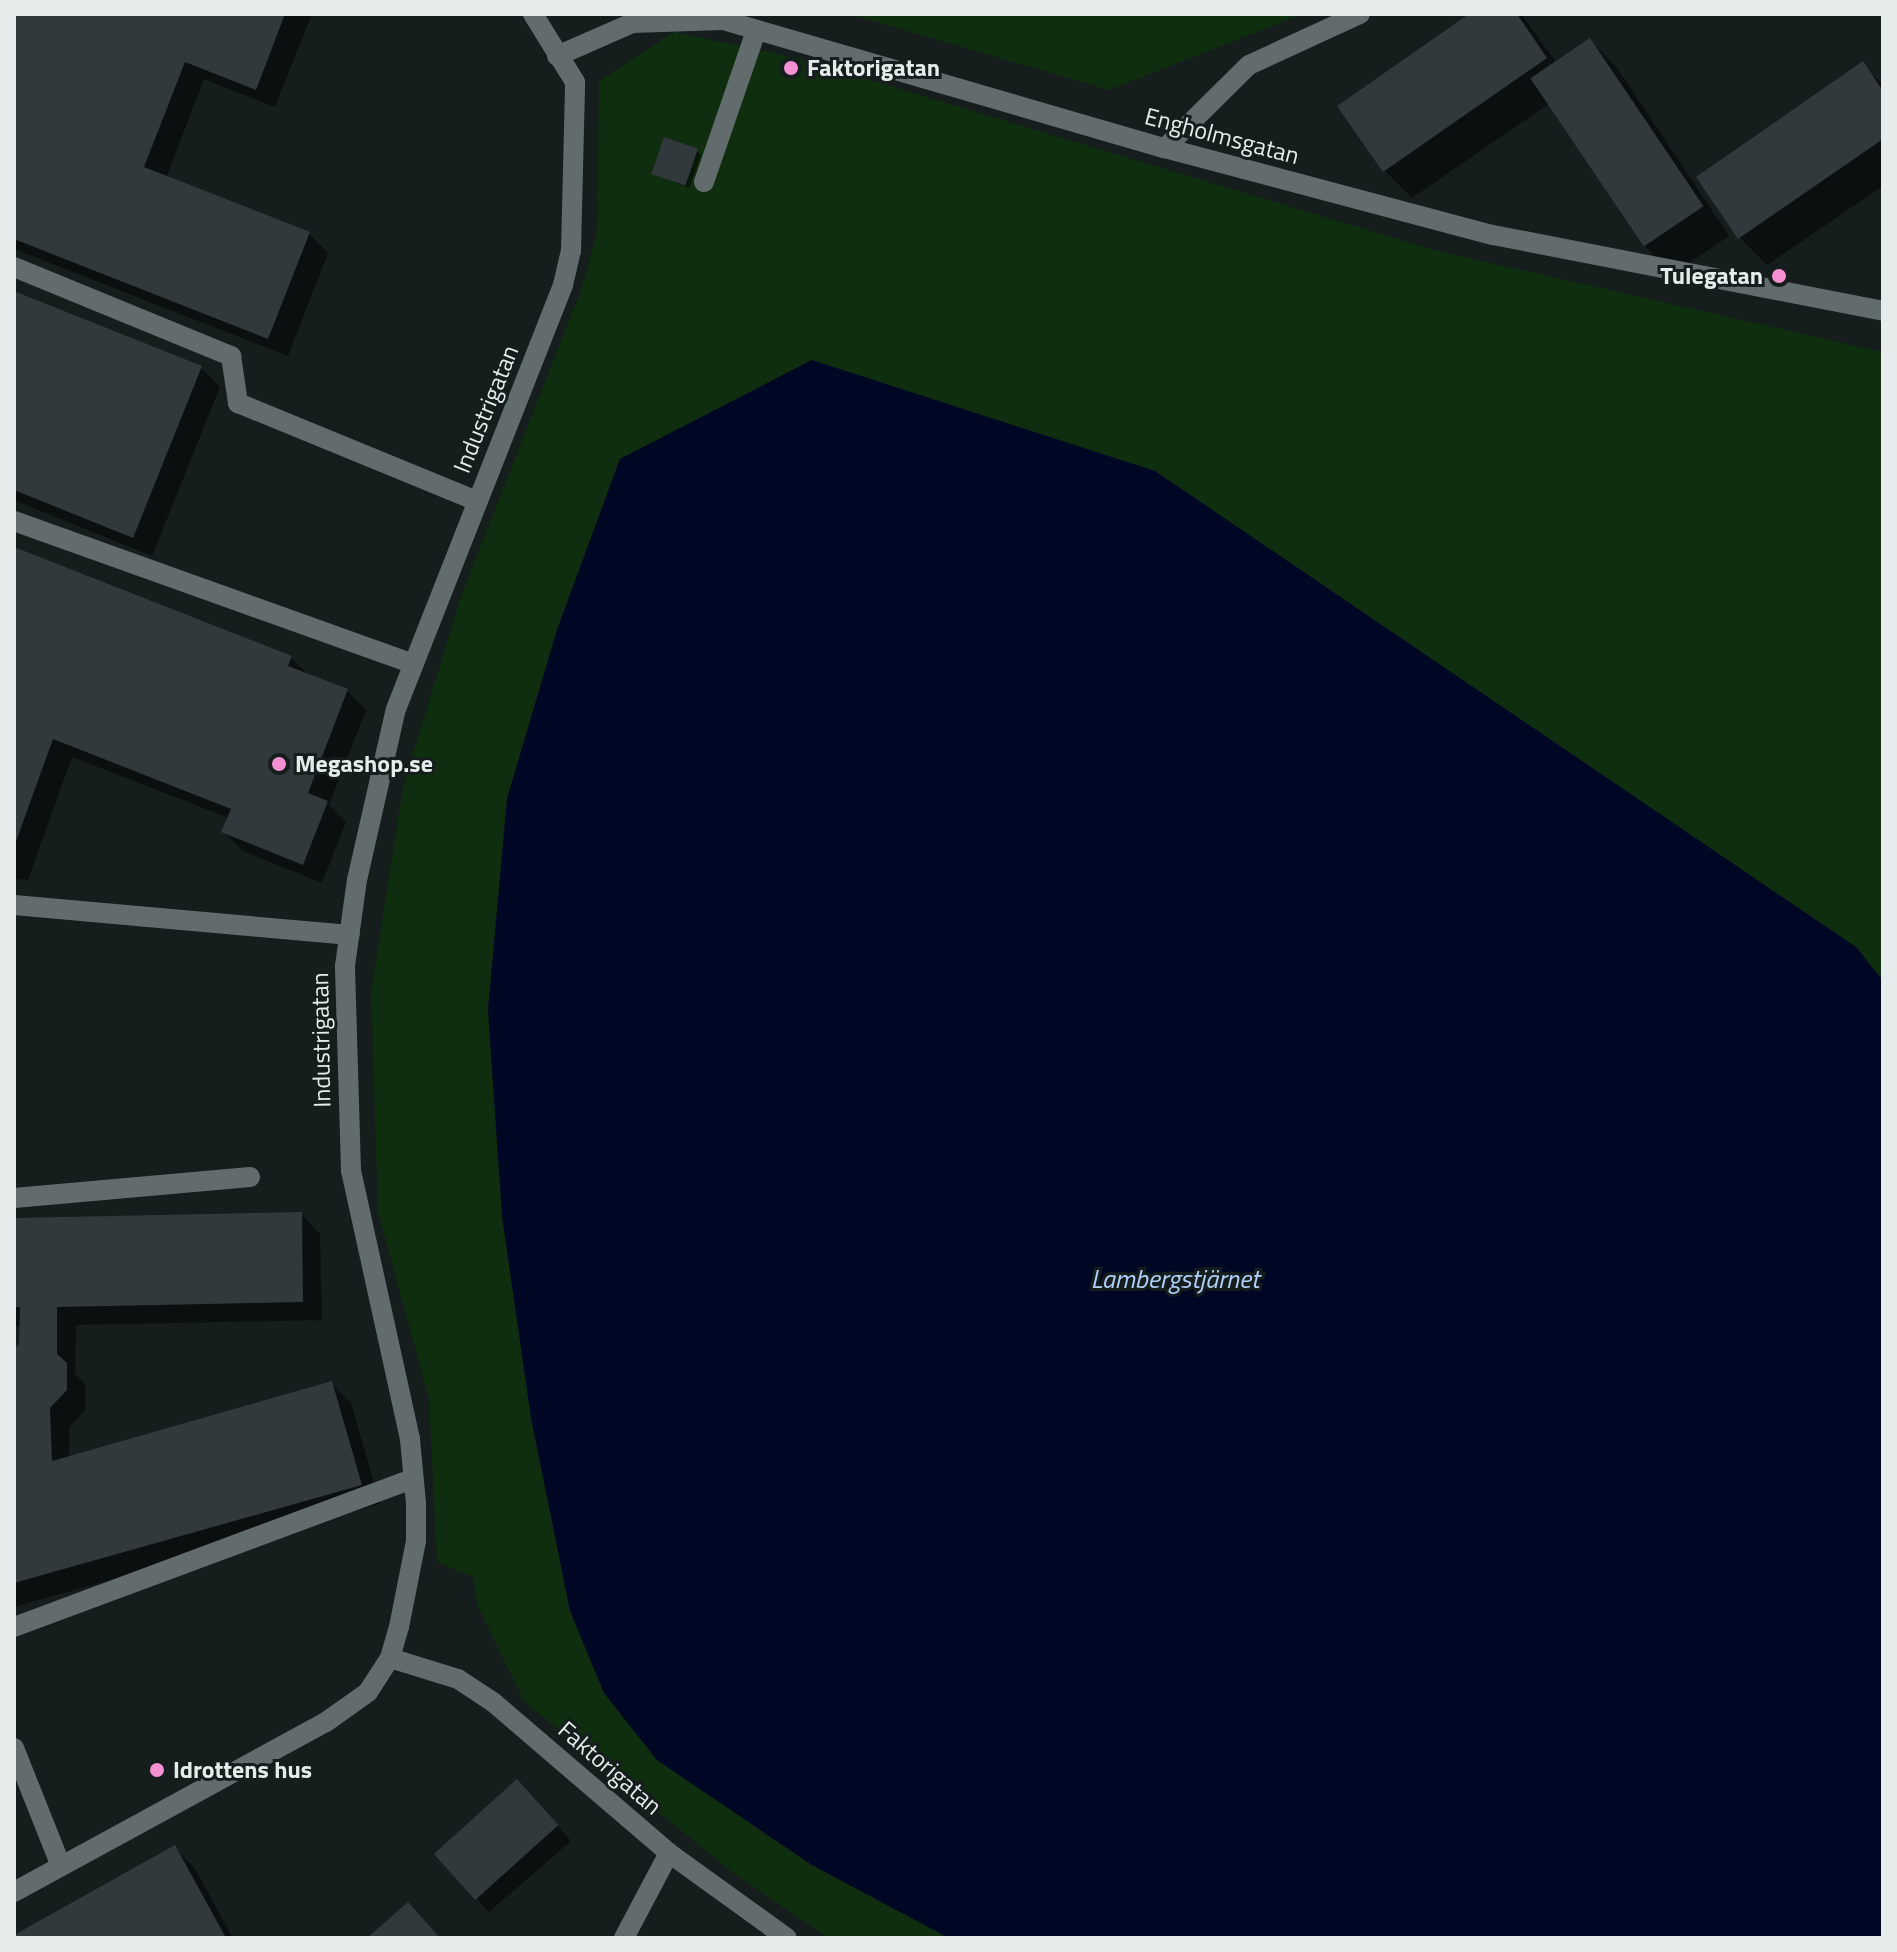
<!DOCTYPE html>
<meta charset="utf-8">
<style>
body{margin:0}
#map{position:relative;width:1897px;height:1952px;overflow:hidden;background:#151d1d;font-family:"Titillium Web",sans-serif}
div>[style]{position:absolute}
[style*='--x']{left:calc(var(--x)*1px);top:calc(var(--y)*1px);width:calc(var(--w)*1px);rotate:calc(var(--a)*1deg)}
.green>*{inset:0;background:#0f2d0f}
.water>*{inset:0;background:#000725}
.shadow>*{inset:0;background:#0007}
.building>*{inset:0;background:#31393c;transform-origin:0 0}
.minor>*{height:20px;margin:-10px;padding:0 10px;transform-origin:10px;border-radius:10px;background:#626c6c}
.dots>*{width:22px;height:22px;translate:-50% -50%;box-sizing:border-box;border:4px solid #151d1d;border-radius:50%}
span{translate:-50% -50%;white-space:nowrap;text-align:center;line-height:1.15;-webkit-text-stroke:6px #151d1d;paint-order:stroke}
.poi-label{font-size:24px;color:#e6ecec;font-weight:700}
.left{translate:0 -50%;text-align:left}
.right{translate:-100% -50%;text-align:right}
.street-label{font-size:24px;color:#e6ecec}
.water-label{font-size:26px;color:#b1d1fc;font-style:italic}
.frame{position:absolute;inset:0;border:16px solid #e6ecec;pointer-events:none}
</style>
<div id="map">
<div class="green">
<div style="clip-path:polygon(849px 14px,1303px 14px,1109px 90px)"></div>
<div style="clip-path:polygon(674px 32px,797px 58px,1438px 251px,1883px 352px,1883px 981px,1856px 947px,620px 459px,557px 630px,507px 799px,657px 1760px,812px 1865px,949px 1938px,829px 1938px,733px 1873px,524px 1701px,478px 1607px,473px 1577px,437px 1562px,429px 1399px,378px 1212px,371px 992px,403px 787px,461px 596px,581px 290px,597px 232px,599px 81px)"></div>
</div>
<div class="water">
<div style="clip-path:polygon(812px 360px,1155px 471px,1856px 947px,1883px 981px,1883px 1938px,949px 1938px,812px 1865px,657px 1760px,604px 1693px,570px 1611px,531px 1418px,502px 1216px,488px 1010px,507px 799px,557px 630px,620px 459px)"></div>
</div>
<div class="shadow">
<div style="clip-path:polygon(14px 14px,312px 14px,275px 107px,204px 79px,166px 178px,309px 234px,328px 253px,288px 356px,14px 249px)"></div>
<div style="clip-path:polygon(1473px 14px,1521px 14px,1556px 62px,1590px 40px,1617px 68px,1729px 236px,1673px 274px,1645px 246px,1550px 103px,1412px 198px,1385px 171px)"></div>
<div style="clip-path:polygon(1862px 64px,1883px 85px,1883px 186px,1767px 265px,1740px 238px)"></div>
<div style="clip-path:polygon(697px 151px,701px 155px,689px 188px,653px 173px)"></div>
<div style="clip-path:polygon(14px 293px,201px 368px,220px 387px,152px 556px,14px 500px)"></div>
<div style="clip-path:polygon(14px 550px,291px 658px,309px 676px,347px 691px,366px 710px,329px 805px,346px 822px,322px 883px,243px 851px,224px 832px,229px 818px,72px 757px,28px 880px,14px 879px)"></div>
<div style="clip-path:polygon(301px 1214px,320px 1234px,322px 1320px,76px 1325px,75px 1374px,85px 1384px,85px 1410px,69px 1427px,69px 1458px,332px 1384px,351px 1403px,380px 1504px,14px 1607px,14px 1352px,21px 1345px,21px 1326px,14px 1326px,14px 1220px)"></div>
<div style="clip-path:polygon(532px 1796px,571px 1841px,489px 1912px,435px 1853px)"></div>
<div style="clip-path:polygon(174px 1848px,194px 1867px,233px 1938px,14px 1938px)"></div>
</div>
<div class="building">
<div style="clip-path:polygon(14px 14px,285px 14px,256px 90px,185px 62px,144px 167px,310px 232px,268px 339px,14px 239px)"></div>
<div style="clip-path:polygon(1469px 14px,1517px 14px,1547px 58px,1383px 172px,1337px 106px)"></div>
<div style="left:1590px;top:38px;width:203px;height:72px;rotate:56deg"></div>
<div style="clip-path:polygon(1863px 61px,1883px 91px,1883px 139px,1738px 239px,1696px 177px)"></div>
<div style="left:664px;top:137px;width:36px;height:39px;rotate:19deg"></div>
<div style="clip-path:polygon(14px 291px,202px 366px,133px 538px,14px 490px)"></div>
<div style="clip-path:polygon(14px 547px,292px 656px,288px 666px,348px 689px,308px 793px,328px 801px,303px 865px,221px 832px,231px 809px,53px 739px,14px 847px)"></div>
<div style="clip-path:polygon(302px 1212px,303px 1302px,57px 1307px,57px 1354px,67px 1363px,67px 1390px,50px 1408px,52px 1461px,332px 1381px,362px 1485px,14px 1583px,14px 1349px,19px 1344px,20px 1307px,14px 1307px,14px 1218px)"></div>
<div style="left:517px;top:1779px;width:62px;height:112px;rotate:48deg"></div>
<div style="clip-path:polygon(175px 1845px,226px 1938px,14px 1938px,14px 1935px)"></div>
<div style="clip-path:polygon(408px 1902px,440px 1938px,367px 1938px)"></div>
</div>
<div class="minor">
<div style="--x:557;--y:56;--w:82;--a:-23.7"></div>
<div style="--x:632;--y:23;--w:91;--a:-1.9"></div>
<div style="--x:723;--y:20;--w:460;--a:16.2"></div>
<div style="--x:1165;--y:148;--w:339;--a:14.9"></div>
<div style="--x:1493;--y:235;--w:397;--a:11"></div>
<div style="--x:1165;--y:148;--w:118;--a:-44.7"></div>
<div style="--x:1249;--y:65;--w:122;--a:-24.7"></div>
<div style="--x:704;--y:182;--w:160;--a:-71"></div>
<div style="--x:14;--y:267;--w:235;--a:22.3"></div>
<div style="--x:231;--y:356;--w:48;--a:81.5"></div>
<div style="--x:238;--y:403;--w:258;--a:22.3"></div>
<div style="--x:14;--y:521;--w:424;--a:19.7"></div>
<div style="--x:14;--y:905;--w:337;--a:5.1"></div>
<div style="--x:14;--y:1198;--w:237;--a:-5.1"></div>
<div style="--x:14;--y:1627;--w:426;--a:-20.4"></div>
<div style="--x:390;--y:1658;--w:71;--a:17.2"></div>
<div style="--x:458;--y:1679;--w:42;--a:33.3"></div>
<div style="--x:493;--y:1702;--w:232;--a:40.6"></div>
<div style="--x:669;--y:1853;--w:145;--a:35.8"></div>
<div style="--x:14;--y:1748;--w:127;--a:68.3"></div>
<div style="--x:14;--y:1892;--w:355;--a:-28.6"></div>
<div style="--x:326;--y:1722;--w:52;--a:-35.5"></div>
<div style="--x:368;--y:1692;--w:40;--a:-57.1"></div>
<div style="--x:390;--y:1658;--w:32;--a:-74"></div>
<div style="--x:399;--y:1627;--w:88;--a:-78.8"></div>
<div style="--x:416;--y:1541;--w:38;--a:-90"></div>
<div style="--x:416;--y:1503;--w:64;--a:-95.4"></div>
<div style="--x:410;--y:1439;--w:275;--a:-102.4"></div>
<div style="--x:351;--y:1170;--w:204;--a:-91.7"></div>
<div style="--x:345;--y:966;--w:87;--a:-82.1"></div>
<div style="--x:357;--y:880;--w:175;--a:-77.2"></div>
<div style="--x:396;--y:709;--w:456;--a:-68.5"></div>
<div style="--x:563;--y:285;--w:35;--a:-77"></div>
<div style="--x:571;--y:251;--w:169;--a:-88.6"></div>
<div style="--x:575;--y:82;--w:80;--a:-121.7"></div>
<div style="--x:624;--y:1938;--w:96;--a:-62.1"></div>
</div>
<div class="dots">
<div style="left:791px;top:68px;background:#f491d3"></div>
<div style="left:1779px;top:276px;background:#f491d3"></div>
<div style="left:279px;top:764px;background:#f491d3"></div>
<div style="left:157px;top:1770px;background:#f491d3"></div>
</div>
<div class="poi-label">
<span class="left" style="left:807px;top:68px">Faktorigatan</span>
<span class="right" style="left:1763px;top:276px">Tulegatan</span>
<span class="left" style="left:295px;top:764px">Megashop.se</span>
<span class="left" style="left:173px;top:1770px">Idrottens hus</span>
</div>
<div class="street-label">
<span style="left:1222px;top:136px;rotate:15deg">Engholmsgatan</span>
<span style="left:486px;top:409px;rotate:-68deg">Industrigatan</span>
<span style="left:321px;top:1040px;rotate:-91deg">Industrigatan</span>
<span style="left:610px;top:1768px;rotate:41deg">Faktorigatan</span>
</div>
<div class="water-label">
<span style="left:1175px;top:1279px">Lambergstjärnet</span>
</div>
<div class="frame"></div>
</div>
